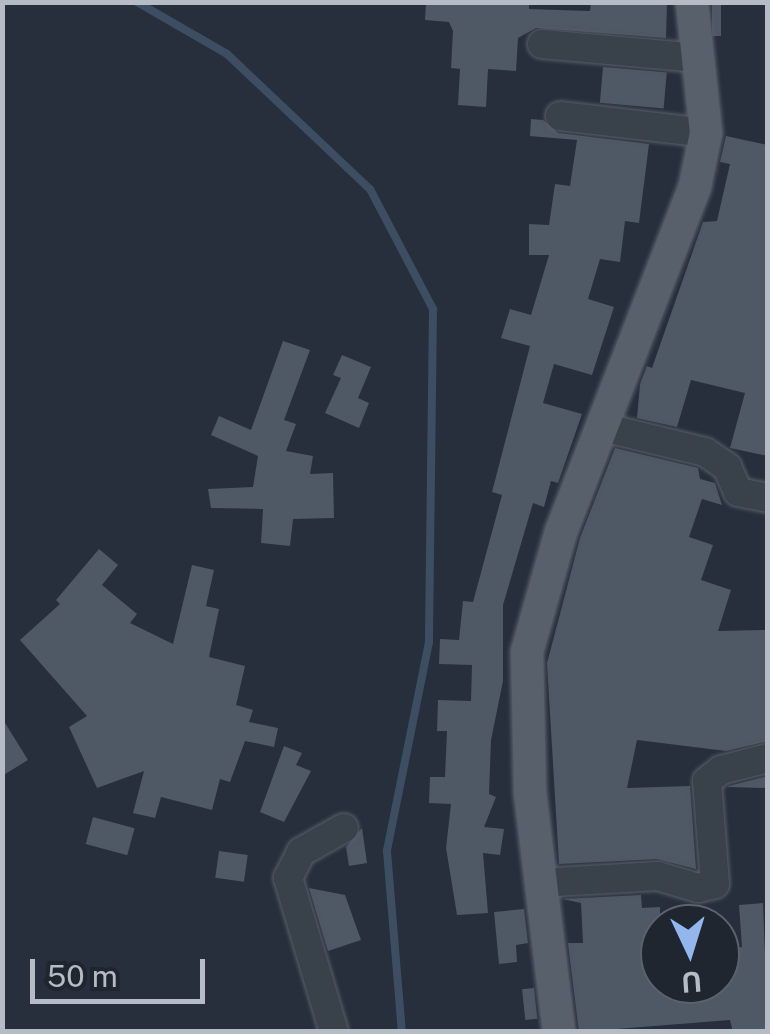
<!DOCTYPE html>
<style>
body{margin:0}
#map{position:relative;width:770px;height:1034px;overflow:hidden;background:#262f3b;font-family:"Public Sans",sans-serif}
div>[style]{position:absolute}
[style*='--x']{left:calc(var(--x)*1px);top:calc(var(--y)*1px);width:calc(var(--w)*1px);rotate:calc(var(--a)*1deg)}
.stream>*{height:8px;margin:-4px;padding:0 4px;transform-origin:4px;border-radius:4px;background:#3d4d62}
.building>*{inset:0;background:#4f5865;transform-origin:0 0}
.roads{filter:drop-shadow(0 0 2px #585f69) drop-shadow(0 0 2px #585f69)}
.minor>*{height:28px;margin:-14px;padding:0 14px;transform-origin:14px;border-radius:14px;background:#39414b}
.major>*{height:32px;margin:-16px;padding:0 16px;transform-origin:16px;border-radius:16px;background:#58606b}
span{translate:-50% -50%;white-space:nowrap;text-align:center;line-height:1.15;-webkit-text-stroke:8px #1f2630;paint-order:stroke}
.frame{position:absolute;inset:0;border:5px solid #b5bcc6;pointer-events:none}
.north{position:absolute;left:640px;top:904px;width:100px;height:100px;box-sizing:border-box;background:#1f2630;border:2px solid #5b626c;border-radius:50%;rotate:176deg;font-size:28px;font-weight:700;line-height:40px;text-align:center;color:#b5bcc6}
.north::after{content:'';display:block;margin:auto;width:35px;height:45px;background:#93b6ed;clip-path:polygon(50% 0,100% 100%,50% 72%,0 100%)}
.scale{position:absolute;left:30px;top:959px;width:175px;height:45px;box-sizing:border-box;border:5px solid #b5bcc6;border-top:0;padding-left:12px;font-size:30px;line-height:35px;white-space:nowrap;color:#b5bcc6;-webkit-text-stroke:8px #1f2630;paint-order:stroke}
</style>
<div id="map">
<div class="stream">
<div style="--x:137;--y:2;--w:104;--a:30"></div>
<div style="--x:227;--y:54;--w:197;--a:43.4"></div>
<div style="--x:370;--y:189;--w:136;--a:62.3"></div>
<div style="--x:433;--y:309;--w:333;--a:90.7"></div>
<div style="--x:429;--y:642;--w:213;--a:101.4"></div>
<div style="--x:387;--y:851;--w:182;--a:85.3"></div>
</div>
<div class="building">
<div style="clip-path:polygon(426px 2px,529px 2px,529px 9px,590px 11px,591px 2px,667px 2px,666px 38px,536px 28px,518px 38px,516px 71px,488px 69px,486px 107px,458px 105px,460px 69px,451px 68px,453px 31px,449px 22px,425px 20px)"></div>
<div style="left:712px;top:2px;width:9px;height:34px"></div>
<div style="left:603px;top:67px;width:64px;height:36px;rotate:5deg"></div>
<div style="clip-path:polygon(531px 119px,543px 120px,558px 133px,649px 144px,639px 223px,625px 221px,620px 262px,600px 259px,588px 299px,614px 307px,592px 375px,554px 364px,543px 403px,582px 414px,558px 483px,551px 481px,544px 507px,533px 503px,503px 605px,503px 681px,491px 740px,489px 794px,496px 797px,484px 827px,504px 829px,500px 855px,483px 853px,488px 913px,457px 915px,446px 848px,451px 804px,429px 803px,430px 777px,445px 777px,447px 731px,437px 731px,438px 700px,471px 701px,472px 665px,439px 664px,440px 639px,459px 640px,463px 601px,473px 602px,502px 495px,492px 492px,530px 346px,501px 338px,510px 309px,531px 315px,549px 255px,529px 255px,529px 224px,549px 225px,555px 184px,570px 186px,577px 140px,530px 136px)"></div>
<div style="clip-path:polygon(726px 136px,768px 145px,768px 456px,730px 448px,745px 393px,691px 380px,677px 427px,637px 418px,640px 384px,647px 366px,652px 368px,703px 222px,717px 221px,730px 164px,720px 162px)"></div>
<div style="clip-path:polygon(283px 341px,310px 350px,284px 420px,296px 424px,286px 451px,313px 456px,310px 474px,333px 473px,334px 518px,293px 519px,290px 546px,261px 543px,263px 509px,211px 508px,208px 489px,253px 487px,258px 456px,211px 435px,219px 416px,251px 430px)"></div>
<div style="clip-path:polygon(342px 355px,371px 367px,358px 398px,369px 403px,359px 428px,325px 413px,341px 378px,333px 375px)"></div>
<div style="clip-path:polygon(615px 448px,698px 468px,700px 479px,715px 483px,722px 505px,702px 499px,689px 537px,713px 545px,701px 580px,731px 590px,718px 631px,768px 630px,768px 741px,726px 751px,637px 740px,627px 788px,690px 786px,696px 869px,657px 859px,559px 864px,547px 663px,580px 538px)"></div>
<div style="clip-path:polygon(99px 549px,118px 565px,102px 585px,137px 614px,130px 623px,173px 644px,192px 565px,214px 570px,206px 606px,219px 609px,209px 657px,245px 666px,236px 705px,253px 710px,249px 722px,278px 728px,274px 747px,245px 741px,230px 782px,220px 779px,212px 810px,161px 797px,155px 818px,133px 813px,144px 771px,97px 788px,69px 727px,87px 716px,20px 640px,60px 604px,56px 600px)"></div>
<div style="clip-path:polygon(2px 718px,28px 760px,2px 776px)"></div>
<div style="clip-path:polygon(284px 746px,302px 753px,296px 765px,311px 771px,284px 822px,260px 812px)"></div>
<div style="clip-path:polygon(768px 776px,768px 788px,728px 787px,729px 786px)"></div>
<div style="left:93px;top:817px;width:43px;height:28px;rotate:15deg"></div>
<div style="clip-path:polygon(362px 828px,367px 863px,349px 866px,346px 847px)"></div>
<div style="left:219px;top:851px;width:29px;height:27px;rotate:8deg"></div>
<div style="clip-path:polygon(309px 888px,345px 895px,361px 940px,328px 951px)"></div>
<div style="clip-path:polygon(641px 895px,642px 908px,660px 907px,660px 994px,720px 992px,720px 948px,742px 947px,739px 905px,763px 903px,768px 1032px,733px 1032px,730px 1020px,579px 1032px,568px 943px,583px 943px,581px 903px,563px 899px)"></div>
<div style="clip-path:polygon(524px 909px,528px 943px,516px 945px,517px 962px,499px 964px,494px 912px)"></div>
<div style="left:534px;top:988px;width:31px;height:12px;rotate:84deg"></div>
</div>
<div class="roads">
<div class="minor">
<div style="--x:542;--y:44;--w:157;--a:5.1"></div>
<div style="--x:560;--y:116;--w:147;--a:6.6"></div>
<div style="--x:606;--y:428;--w:102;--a:13.6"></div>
<div style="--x:705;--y:452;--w:27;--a:34"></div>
<div style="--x:727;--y:467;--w:27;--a:66"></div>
<div style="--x:738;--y:492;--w:31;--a:11"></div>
<div style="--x:539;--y:883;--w:119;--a:-3.4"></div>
<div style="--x:658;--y:876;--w:42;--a:16.7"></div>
<div style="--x:698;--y:888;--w:17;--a:-13"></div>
<div style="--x:715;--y:884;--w:103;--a:-94.4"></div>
<div style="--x:707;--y:781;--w:18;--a:-38"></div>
<div style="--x:721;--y:770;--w:49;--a:-14.3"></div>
<div style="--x:334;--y:1032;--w:161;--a:-106.6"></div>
<div style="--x:288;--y:878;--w:29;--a:-63"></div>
<div style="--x:301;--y:852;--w:49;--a:-29.2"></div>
</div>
<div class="major">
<div style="--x:559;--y:1032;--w:241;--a:-96.9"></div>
<div style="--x:530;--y:793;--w:141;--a:-91.2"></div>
<div style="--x:527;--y:652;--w:125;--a:-74.2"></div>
<div style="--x:561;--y:532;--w:371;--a:-68.8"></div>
<div style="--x:695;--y:186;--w:54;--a:-78.3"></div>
<div style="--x:706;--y:133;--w:132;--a:-96.1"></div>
</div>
</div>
<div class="frame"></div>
<div class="north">U</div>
<div class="scale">50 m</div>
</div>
